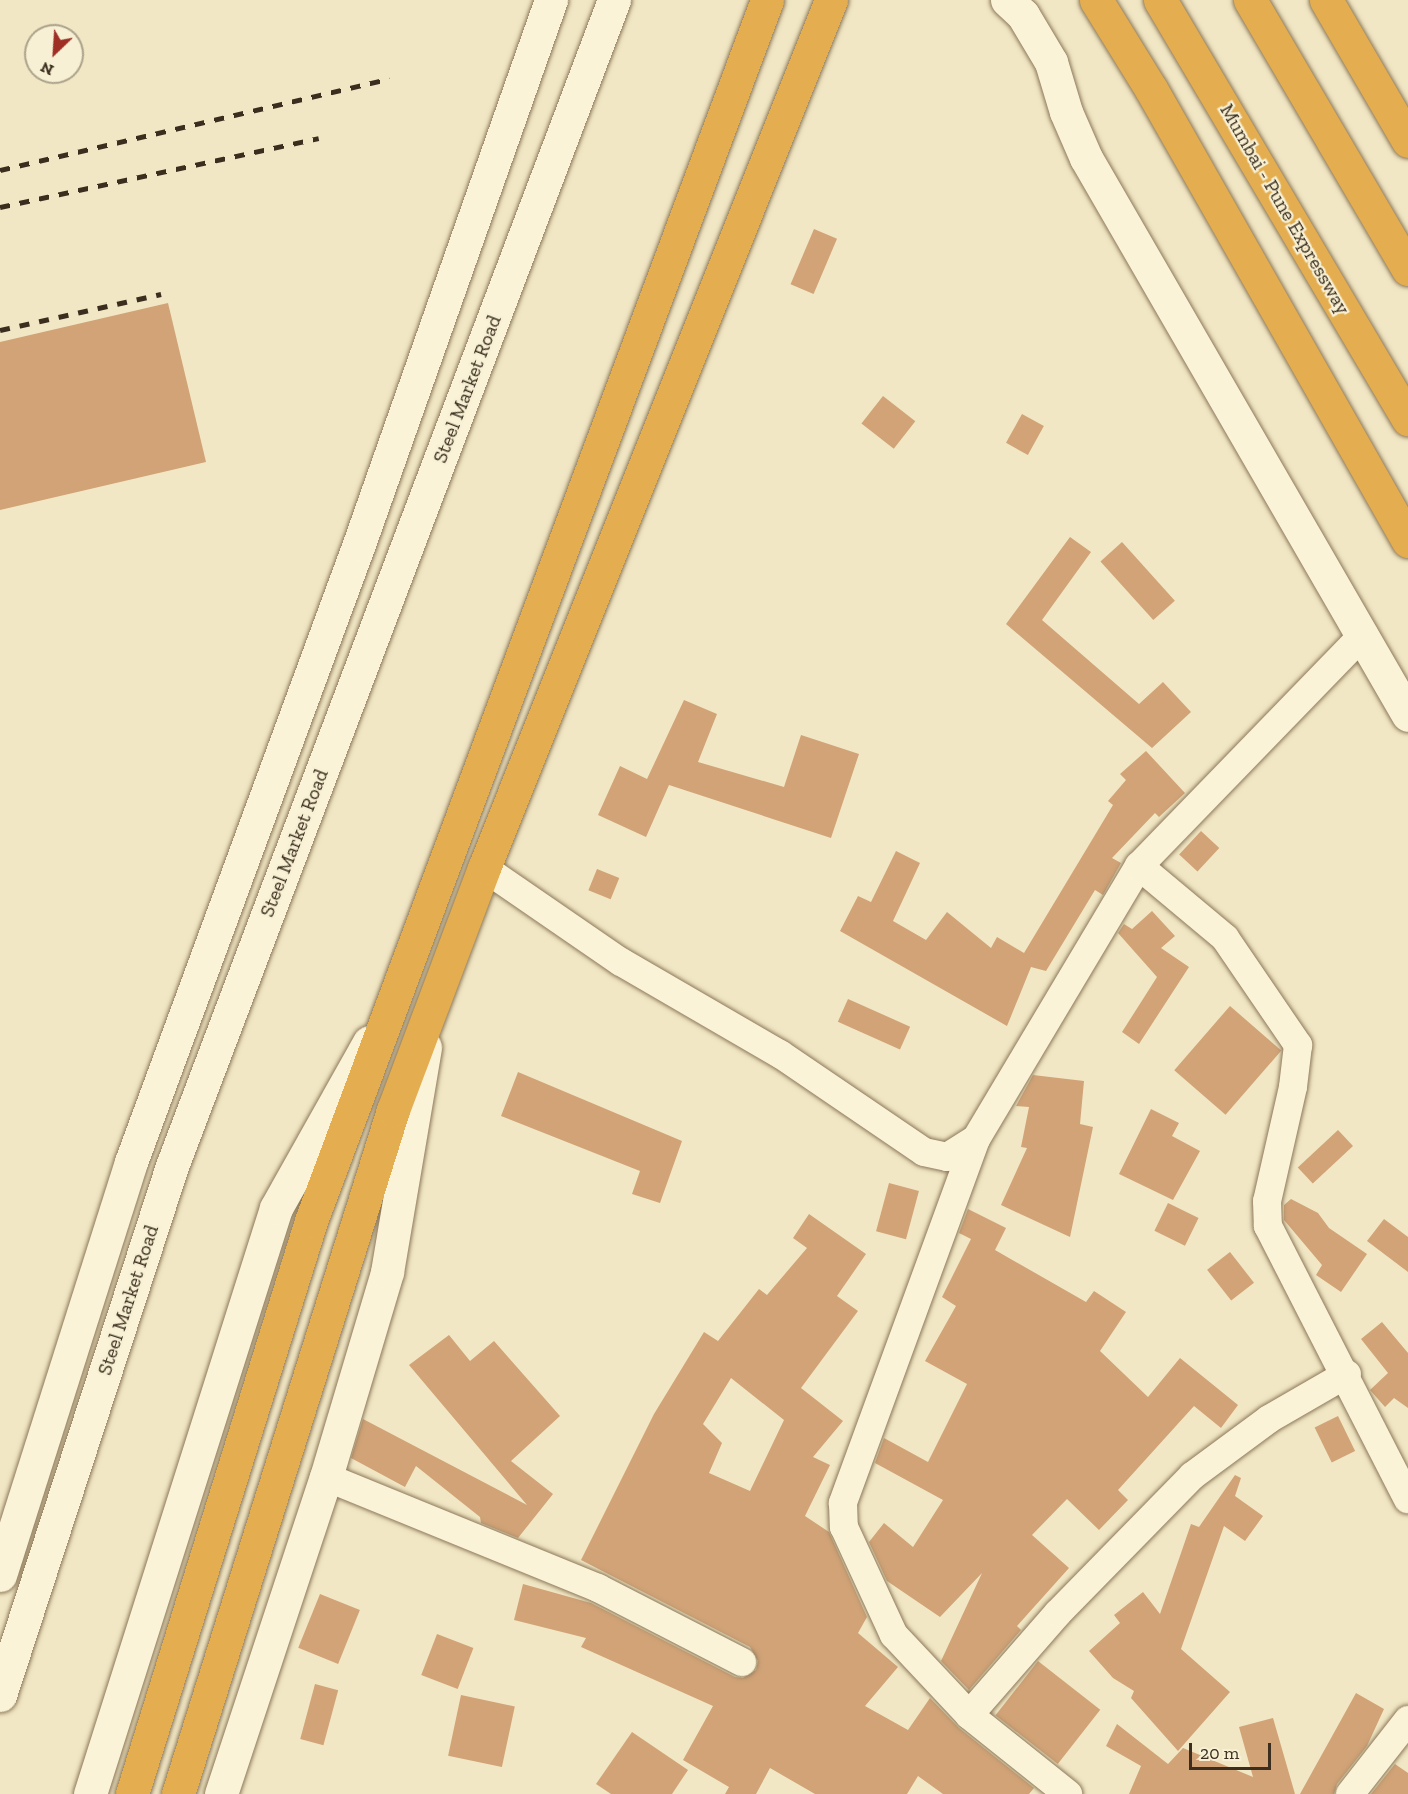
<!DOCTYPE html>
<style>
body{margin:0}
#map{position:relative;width:1408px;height:1794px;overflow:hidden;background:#f1e7c4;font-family:"Zilla Slab",serif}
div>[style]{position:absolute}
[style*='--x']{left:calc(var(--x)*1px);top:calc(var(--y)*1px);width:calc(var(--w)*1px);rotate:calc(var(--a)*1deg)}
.building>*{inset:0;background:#d1a377;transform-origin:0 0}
.roads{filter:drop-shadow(0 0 2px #8c7859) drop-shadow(0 0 2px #8c7859)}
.street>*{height:28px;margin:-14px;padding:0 14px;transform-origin:14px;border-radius:14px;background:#fbf3d8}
.secondary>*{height:33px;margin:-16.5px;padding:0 16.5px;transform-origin:16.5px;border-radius:16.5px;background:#fbf3d8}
.highway>*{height:33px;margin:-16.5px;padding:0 16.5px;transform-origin:16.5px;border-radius:16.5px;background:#e4ae50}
.rail>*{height:4.5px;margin-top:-2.25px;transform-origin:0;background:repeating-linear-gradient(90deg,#3b2e1e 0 10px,transparent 0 20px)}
span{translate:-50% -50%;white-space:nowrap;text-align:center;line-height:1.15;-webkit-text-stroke:4.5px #f7f0d4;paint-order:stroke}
.street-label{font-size:20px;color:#3b2e1e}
.north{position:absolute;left:24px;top:24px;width:60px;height:60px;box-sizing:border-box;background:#f7f0d4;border:2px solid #aca28b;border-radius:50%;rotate:205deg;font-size:16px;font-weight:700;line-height:24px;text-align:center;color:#3b2e1e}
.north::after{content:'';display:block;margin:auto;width:21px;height:27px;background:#9f2e25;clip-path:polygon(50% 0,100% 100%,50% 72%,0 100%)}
.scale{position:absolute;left:1189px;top:1743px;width:82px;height:27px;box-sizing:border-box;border:3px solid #3b2e1e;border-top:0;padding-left:8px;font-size:18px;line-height:21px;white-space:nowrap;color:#3b2e1e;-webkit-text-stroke:4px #f7f0d4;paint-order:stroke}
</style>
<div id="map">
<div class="building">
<div style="left:814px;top:229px;width:25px;height:60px;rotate:23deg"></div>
<div style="clip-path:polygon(168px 303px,206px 462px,0 510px,0 342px)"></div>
<div style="left:883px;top:396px;width:41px;height:35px;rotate:38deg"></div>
<div style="left:1022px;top:414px;width:25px;height:33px;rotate:29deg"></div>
<div style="clip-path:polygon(1070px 537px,1091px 552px,1042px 620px,1139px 704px,1163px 682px,1191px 712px,1152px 748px,1006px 624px)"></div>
<div style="left:1122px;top:542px;width:79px;height:29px;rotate:48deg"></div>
<div style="clip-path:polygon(684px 700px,717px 714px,698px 762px,784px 787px,801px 735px,859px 754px,831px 838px,669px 785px,646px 837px,598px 815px,620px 766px,647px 779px)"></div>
<div style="clip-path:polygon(1146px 751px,1185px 793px,1159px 817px,1155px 813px,1112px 858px,1121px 863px,1103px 895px,1095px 890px,1046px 971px,1031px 967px,1007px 1026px,840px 931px,858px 896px,871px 902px,896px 851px,920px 863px,893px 921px,926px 940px,947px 912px,991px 948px,997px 937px,1024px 953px,1113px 805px,1108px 801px,1126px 780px,1120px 774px)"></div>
<div style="left:1201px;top:831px;width:25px;height:32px;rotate:43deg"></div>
<div style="left:597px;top:869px;width:24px;height:23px;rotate:22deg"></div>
<div style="clip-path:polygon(1152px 911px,1175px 936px,1161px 948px,1189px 967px,1139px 1044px,1122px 1032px,1157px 977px,1118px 933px,1124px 924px,1132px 929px)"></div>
<div style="left:848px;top:999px;width:68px;height:25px;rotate:24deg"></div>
<div style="left:1230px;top:1006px;width:68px;height:85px;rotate:41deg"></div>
<div style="clip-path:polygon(518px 1072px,682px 1141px,660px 1203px,632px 1194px,640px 1171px,501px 1116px)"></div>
<div style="clip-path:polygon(1033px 1075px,1084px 1081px,1080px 1124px,1093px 1127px,1070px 1237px,1001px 1205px,1027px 1148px,1021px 1147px,1029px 1107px,1016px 1106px)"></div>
<div style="clip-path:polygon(1151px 1109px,1179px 1123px,1172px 1136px,1200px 1151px,1173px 1200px,1119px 1174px)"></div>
<div style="left:1338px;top:1130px;width:22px;height:55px;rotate:47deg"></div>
<div style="left:889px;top:1183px;width:31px;height:50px;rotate:15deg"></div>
<div style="clip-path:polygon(1291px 1199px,1318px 1213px,1329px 1228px,1367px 1254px,1341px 1292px,1316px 1275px,1322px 1265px,1284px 1220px,1284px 1205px)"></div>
<div style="left:1168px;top:1203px;width:34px;height:31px;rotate:26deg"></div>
<div style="clip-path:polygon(968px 1209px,1006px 1228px,995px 1250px,1086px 1302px,1094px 1291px,1126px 1312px,1100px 1351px,1148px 1397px,1180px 1358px,1238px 1405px,1221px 1428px,1194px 1406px,1118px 1490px,1128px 1500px,1099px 1530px,1067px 1499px,1032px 1535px,1069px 1568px,1017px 1626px,1021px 1630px,969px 1690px,941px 1661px,982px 1573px,940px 1617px,887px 1581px,869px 1542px,884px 1523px,913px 1547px,943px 1500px,875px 1463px,884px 1438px,928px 1462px,967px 1384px,925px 1361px,956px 1306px,942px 1297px,971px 1239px,959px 1233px)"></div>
<div style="clip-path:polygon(evenodd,809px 1214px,866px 1254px,837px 1296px,858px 1311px,801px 1388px,843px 1421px,813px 1457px,830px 1465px,805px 1516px,829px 1532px,867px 1617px,858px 1633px,898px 1667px,865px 1706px,908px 1730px,930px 1698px,959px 1728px,1034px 1788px,1029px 1794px,943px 1794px,918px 1776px,907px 1794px,815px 1794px,770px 1768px,756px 1794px,725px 1794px,729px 1787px,683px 1760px,713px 1706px,581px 1647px,586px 1638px,514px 1620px,523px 1584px,591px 1603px,735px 1677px,743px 1678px,756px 1670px,758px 1661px,750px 1647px,581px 1560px,654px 1414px,704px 1332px,718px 1341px,759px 1289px,767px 1295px,807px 1248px,793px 1238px,809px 1214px,731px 1378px,784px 1420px,750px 1491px,709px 1473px,722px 1443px,703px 1424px,731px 1378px)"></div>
<div style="clip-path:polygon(1384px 1219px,1408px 1237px,1408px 1272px,1367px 1241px)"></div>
<div style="left:1230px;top:1252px;width:39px;height:29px;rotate:52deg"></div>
<div style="clip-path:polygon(1382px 1322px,1408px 1353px,1408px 1408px,1394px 1398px,1385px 1407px,1370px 1390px,1388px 1373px,1361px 1339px)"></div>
<div style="clip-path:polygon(449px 1335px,470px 1361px,494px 1341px,560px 1416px,511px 1461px,553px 1494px,518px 1538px,481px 1523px,480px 1517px,416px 1466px,405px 1487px,351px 1458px,363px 1419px,527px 1505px,409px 1365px)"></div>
<div style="left:1338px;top:1416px;width:39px;height:26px;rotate:64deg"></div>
<div style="clip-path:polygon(1235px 1475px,1241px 1478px,1235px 1496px,1263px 1516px,1245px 1541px,1224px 1526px,1181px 1649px,1230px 1692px,1178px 1751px,1131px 1698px,1134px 1691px,1113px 1678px,1089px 1651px,1120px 1623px,1114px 1615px,1143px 1592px,1160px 1614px,1191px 1524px,1199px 1527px)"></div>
<div style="left:320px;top:1594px;width:43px;height:58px;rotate:22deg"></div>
<div style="left:437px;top:1634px;width:39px;height:44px;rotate:21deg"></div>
<div style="left:1038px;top:1661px;width:79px;height:69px;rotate:38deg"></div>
<div style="left:315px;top:1684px;width:24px;height:57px;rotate:15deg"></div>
<div style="clip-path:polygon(1356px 1693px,1384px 1709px,1367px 1746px,1337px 1784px,1334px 1794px,1300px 1794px)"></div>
<div style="left:461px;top:1695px;width:55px;height:62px;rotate:12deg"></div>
<div style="clip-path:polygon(1273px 1718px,1295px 1794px,1129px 1794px,1141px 1766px,1106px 1746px,1117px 1724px,1168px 1764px,1183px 1748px,1253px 1777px,1239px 1727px)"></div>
<div style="clip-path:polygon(632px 1732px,688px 1770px,672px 1794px,611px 1794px,596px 1784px)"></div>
<div style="clip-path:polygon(1395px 1764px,1408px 1773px,1408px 1794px,1371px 1794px)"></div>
</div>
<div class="roads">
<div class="street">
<div style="--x:1139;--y:866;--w:112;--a:39.9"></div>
<div style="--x:1225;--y:938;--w:130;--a:55.7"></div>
<div style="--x:1298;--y:1045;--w:42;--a:96.8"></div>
<div style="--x:1293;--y:1087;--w:117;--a:102.8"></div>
<div style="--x:1267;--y:1201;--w:25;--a:88"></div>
<div style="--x:1268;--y:1226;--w:307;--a:62.9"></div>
<div style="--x:484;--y:868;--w:166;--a:34.5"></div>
<div style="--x:621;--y:962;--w:184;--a:30.1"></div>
<div style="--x:780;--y:1054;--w:174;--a:34.2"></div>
<div style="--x:924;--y:1152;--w:24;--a:12"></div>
<div style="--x:947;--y:1157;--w:34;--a:-32"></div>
<div style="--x:976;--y:1139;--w:318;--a:-59.2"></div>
<div style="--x:1139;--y:866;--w:323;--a:-45.9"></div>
<div style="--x:976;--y:1139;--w:388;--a:110.1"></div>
<div style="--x:843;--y:1503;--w:24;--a:88"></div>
<div style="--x:844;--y:1527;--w:119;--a:65.2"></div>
<div style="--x:894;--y:1635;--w:110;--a:46.8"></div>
<div style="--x:969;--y:1715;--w:135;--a:-48.9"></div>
<div style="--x:1058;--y:1613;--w:192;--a:-45.6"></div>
<div style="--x:1192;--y:1476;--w:96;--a:-36.5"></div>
<div style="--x:1269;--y:1419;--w:90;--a:-30"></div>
<div style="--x:326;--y:1477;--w:294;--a:22.2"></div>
<div style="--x:598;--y:1588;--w:162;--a:27.2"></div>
<div style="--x:969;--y:1715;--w:127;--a:38.6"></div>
<div style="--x:1350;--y:1794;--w:94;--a:-51.9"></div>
</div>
<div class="secondary">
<div style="--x:1007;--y:0;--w:22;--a:43"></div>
<div style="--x:1023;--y:15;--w:55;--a:59.2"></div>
<div style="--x:1051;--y:62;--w:52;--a:73.3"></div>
<div style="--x:1066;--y:112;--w:50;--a:66.5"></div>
<div style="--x:1086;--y:158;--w:643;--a:59.97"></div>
<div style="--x:0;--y:1575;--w:433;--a:-72.4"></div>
<div style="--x:131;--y:1162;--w:659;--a:-69.75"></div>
<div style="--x:359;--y:544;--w:577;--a:-70.56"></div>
<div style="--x:0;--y:1695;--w:556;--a:-71.99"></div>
<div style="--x:172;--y:1166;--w:1247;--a:-69.24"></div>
<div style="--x:90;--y:1794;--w:615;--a:-72.39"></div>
<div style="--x:276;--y:1208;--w:190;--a:-60.7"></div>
<div style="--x:221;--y:1794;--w:334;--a:-71.7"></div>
<div style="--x:326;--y:1477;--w:214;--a:-73.4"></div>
<div style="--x:387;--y:1272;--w:228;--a:-80.4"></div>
</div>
<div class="highway">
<div style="--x:1096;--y:0;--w:105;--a:58.3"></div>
<div style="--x:1151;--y:89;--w:520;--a:60.38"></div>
<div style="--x:1160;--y:0;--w:487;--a:59.4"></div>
<div style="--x:1250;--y:0;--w:312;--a:59.6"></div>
<div style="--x:1326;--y:0;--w:163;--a:59.8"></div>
<div style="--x:132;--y:1794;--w:600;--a:-72.65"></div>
<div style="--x:311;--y:1221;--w:1303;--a:-69.52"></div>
<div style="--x:178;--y:1794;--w:717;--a:-72.55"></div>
<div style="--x:393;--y:1110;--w:259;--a:-69.4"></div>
<div style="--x:484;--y:868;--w:935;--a:-68.21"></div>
</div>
</div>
<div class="rail">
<div style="--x:0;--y:170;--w:400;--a:-13.2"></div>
<div style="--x:0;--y:207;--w:326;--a:-12.2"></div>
<div style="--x:0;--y:330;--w:165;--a:-12.6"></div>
</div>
<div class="street-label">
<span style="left:1285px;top:209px;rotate:60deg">Mumbai - Pune Expressway</span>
<span style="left:467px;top:389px;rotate:-69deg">Steel Market Road</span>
<span style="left:294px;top:843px;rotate:-69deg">Steel Market Road</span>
<span style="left:128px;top:1300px;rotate:-72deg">Steel Market Road</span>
</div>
<div class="north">N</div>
<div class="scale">20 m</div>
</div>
